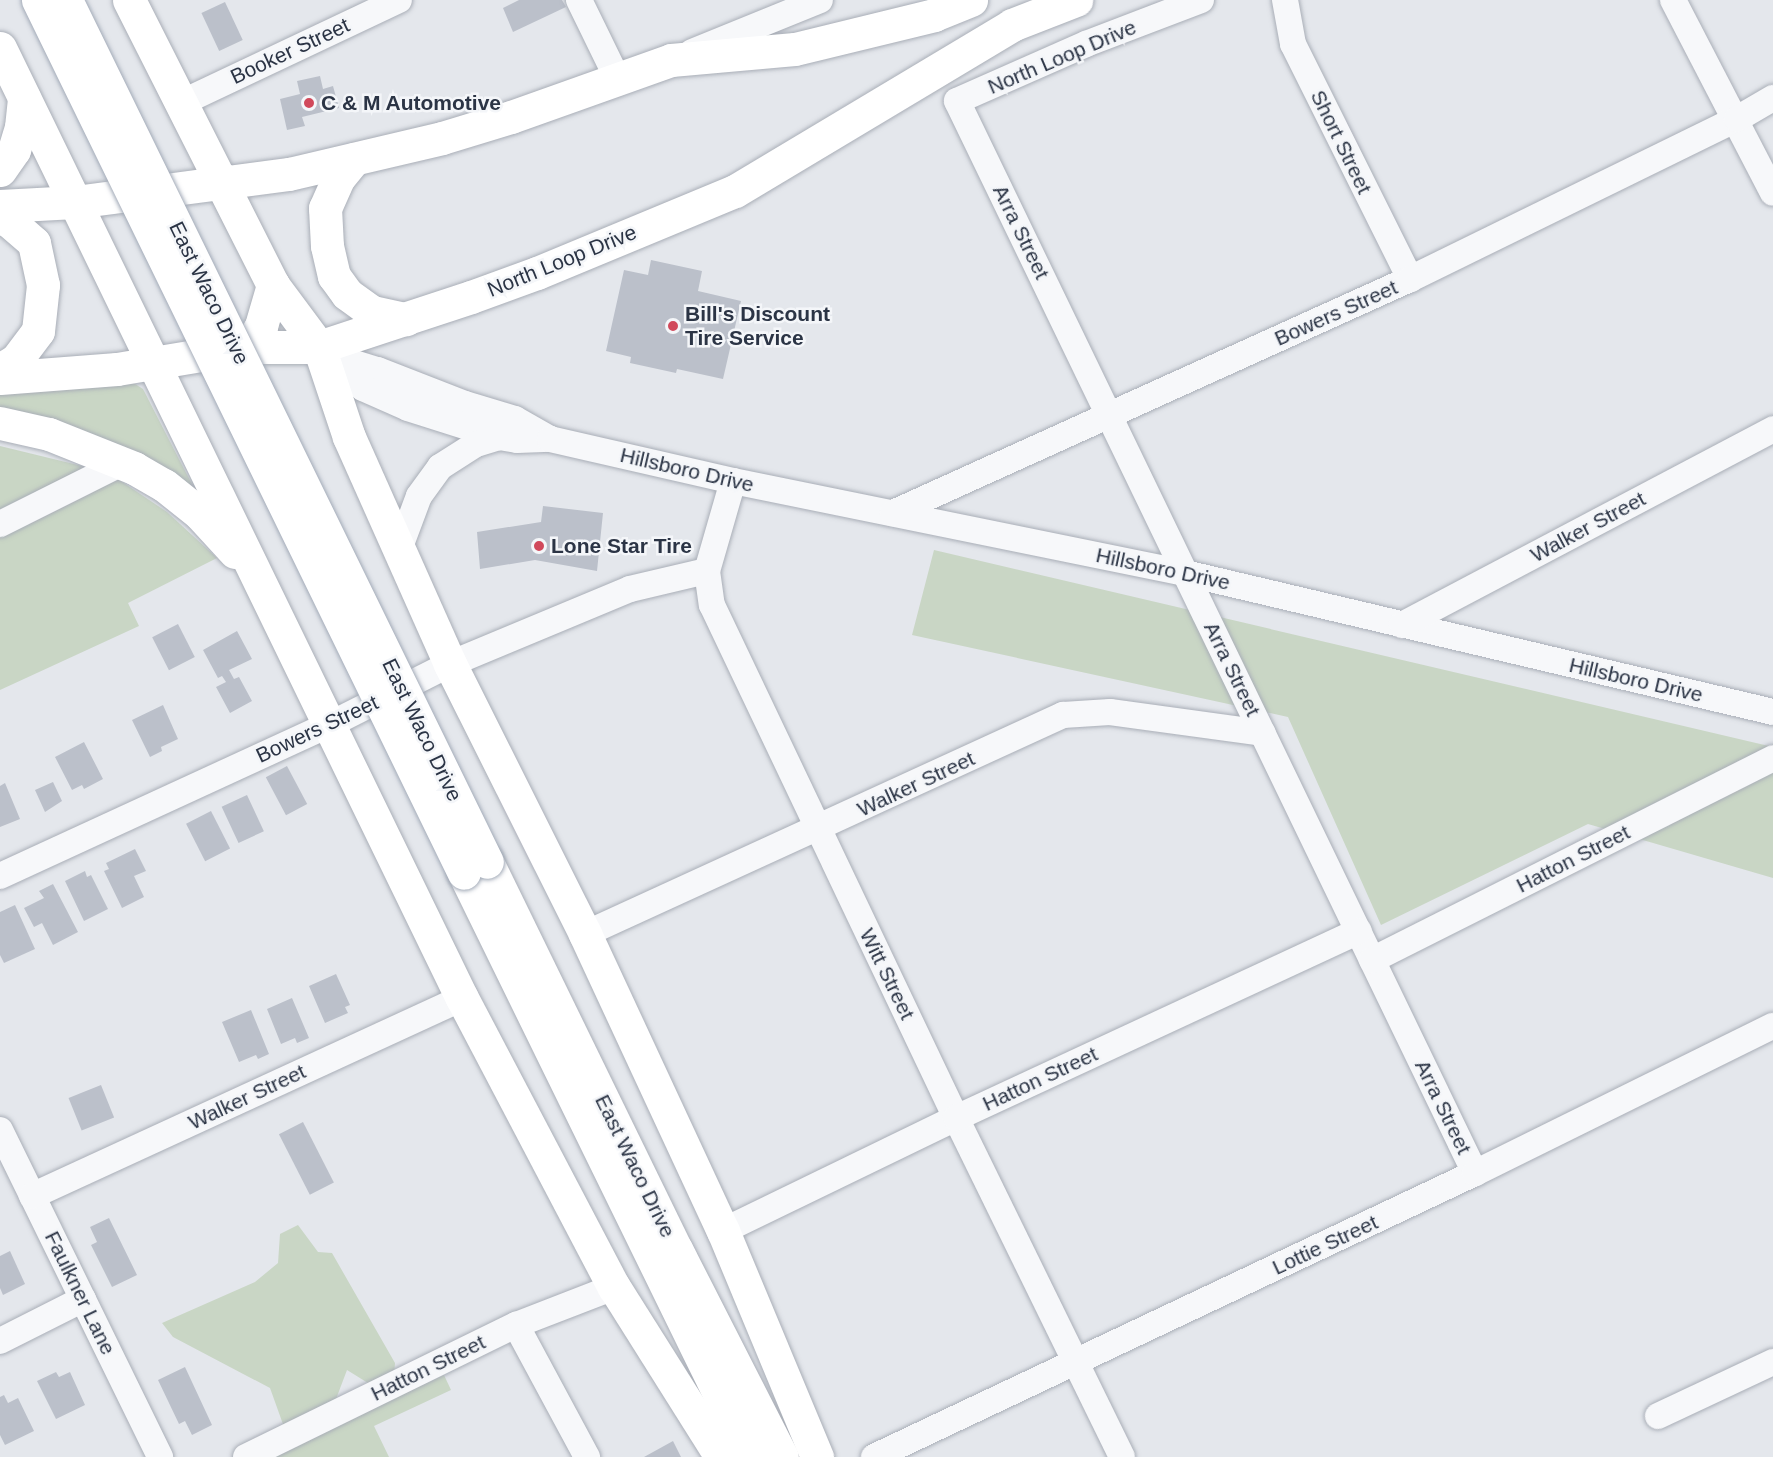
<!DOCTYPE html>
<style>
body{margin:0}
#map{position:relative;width:1773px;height:1457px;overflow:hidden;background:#e4e7ec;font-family:Arial,sans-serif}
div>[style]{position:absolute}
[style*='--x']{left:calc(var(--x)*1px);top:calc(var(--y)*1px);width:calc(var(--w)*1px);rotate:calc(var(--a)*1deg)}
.green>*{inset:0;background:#c9d6c5}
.building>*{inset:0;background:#bbc0ca;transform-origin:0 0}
.roads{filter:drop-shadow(0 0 2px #a9aeb7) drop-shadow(0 0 2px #a9aeb7)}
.minor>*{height:26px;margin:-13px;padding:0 13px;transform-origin:13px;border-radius:13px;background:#f7f8fa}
.major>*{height:33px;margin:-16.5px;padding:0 16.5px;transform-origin:16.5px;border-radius:16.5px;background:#fff}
.bridges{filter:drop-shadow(0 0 2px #a3abb8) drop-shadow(0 0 2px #a3abb8)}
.major-bridge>*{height:33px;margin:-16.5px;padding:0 16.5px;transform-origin:16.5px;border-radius:16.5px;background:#fff}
.dots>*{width:16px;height:16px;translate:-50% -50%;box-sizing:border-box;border:3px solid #f4f6f9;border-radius:50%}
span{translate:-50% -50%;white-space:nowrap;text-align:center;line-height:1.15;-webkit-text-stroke:5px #f4f6f9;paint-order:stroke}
.street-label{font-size:21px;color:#2b3445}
.poi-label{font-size:21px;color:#2b3445;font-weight:700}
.left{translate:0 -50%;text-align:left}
</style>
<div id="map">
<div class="green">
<div style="clip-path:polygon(132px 382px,143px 389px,199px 498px,0 415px,0 395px)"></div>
<div style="clip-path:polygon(0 446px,82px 466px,77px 478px,0 516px)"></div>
<div style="clip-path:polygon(118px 479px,167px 512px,217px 558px,128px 603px,139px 626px,0 690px,0 531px)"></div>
<div style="clip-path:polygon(934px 550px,1773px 747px,1773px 878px,1588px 824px,1381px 925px,1288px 717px,912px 635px)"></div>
<div style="clip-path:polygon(298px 1225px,318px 1252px,332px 1253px,395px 1363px,394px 1376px,376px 1388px,347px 1370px,333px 1407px,284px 1427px,270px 1388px,173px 1337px,162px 1323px,255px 1282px,278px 1263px,280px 1234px)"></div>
<div style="clip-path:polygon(444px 1375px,451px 1390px,374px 1426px,389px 1457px,265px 1457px)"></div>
</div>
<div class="building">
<div style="clip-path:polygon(519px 0,562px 0,566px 7px,513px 32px,503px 8px)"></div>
<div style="left:225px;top:2px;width:42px;height:26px;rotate:65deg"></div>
<div style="clip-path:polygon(320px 76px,323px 89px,333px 86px,339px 108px,302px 117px,305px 126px,287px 130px,280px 99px,300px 94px,297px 81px)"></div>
<div style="clip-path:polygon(651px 260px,702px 271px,698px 291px,741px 301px,723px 379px,677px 369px,676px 373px,630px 363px,631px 357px,606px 351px,624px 270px,648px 275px)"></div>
<div style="clip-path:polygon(543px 506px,603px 513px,597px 571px,535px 560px,480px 569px,477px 532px,541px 522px)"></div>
<div style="left:178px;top:624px;width:37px;height:29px;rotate:63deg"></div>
<div style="clip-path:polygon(237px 631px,252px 659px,229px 670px,234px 679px,239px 677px,252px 701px,230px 713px,216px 687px,226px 682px,222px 676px,218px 678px,203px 650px)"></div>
<div style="clip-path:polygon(163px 705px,178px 739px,161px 747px,162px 751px,150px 757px,132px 720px)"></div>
<div style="clip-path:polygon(84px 742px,103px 779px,84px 789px,82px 785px,72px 790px,55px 757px)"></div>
<div style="left:287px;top:766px;width:43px;height:24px;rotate:62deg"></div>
<div style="clip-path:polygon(53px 782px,62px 801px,45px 812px,35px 790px)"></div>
<div style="clip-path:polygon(5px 783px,20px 819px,0 827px,0 786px)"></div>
<div style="left:247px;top:795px;width:40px;height:28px;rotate:65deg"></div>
<div style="left:211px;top:811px;width:42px;height:28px;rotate:63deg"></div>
<div style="clip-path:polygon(135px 849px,146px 871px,134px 876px,144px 897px,122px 908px,104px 871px,109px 869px,106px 863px)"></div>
<div style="clip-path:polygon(85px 871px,87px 877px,91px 875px,108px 909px,84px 921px,65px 881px)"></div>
<div style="clip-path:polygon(53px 884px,78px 932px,53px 945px,42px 923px,34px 927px,24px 908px,44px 898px,39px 891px)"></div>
<div style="clip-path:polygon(15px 905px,35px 949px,4px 963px,0 955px,0 912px)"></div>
<div style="clip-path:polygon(336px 974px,350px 1005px,345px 1007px,348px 1013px,325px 1023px,309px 986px)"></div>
<div style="clip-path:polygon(292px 998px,309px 1038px,297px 1043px,295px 1038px,281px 1044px,267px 1009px)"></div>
<div style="clip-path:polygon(251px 1010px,269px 1054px,258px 1059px,256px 1055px,239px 1062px,222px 1022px)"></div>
<div style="left:101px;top:1085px;width:35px;height:35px;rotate:68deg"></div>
<div style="left:303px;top:1122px;width:68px;height:27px;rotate:63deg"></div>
<div style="clip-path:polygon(109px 1218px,137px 1275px,112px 1287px,91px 1245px,97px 1242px,90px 1227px)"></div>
<div style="clip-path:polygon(10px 1251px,25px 1284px,3px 1295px,0 1288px,0 1256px)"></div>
<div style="clip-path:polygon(185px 1367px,212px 1425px,192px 1435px,185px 1421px,179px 1424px,158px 1380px)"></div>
<div style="clip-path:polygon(56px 1372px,59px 1377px,70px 1372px,85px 1405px,56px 1419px,37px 1381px)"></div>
<div style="clip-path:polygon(4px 1395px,8px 1403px,18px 1398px,34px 1431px,5px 1445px,0 1435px,0 1397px)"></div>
<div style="clip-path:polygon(673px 1441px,681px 1457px,644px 1457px)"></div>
</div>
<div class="roads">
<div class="minor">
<div style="--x:579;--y:0;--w:89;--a:64"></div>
<div style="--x:1201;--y:0;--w:123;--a:159.1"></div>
<div style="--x:1086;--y:44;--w:141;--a:156.2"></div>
<div style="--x:957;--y:101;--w:1191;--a:64.21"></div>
<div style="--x:1285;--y:0;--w:45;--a:79.7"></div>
<div style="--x:1293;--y:44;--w:263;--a:63.5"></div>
<div style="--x:1673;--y:0;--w:217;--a:62.6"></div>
<div style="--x:692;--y:52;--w:138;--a:-22.1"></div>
<div style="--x:181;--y:103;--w:241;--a:-25.3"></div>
<div style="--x:341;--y:359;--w:39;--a:17"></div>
<div style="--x:378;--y:370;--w:93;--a:21.3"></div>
<div style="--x:465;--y:404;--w:52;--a:16.7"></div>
<div style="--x:515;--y:419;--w:40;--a:29.7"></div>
<div style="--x:348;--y:364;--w:28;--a:58"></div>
<div style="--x:363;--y:388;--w:49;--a:24"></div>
<div style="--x:408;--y:408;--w:96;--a:17.7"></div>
<div style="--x:499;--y:437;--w:18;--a:9"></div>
<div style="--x:517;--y:440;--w:33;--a:-2"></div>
<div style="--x:550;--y:439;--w:188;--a:12.9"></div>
<div style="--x:733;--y:481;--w:461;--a:11.5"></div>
<div style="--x:1185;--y:573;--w:604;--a:13.3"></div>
<div style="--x:733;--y:481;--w:94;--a:106.1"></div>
<div style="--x:707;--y:571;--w:34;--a:82"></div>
<div style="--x:712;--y:605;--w:568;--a:64.56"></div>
<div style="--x:956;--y:1118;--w:377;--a:63.9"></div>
<div style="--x:893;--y:513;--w:567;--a:-24.35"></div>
<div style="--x:1410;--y:279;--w:364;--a:-26.1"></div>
<div style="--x:1737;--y:119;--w:42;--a:-30.3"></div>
<div style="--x:0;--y:524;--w:136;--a:-26.6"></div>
<div style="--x:400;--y:547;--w:54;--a:-69.6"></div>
<div style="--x:419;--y:496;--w:36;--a:-54"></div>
<div style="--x:440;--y:467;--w:43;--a:-32.6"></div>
<div style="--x:476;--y:444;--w:24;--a:-17"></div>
<div style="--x:1402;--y:625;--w:420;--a:-27.8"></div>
<div style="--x:0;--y:876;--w:362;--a:-24.7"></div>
<div style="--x:329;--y:725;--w:136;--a:-26.8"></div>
<div style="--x:450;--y:664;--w:195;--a:-22.6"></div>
<div style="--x:630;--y:589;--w:79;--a:-13.2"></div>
<div style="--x:585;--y:934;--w:526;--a:-24.62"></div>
<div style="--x:1063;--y:715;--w:47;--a:-3.7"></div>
<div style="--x:1110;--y:712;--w:154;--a:7.8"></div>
<div style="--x:1372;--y:960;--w:449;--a:-26.7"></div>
<div style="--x:0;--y:1130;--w:364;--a:63.9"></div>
<div style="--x:32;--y:1196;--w:473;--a:-24.7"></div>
<div style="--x:723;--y:1231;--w:259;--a:-25.9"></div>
<div style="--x:956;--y:1118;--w:444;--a:-24.9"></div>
<div style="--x:516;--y:1325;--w:150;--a:61.7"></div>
<div style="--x:0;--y:1341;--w:93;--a:-26.8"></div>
<div style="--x:1658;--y:1416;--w:127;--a:-25.2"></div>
<div style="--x:246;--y:1457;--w:301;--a:-26.1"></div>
<div style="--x:516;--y:1325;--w:105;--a:-21.2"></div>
<div style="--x:874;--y:1457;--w:665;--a:-25.29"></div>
<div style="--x:1475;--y:1173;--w:332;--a:-26.3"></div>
</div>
<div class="major">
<div style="--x:129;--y:0;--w:319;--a:63.2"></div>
<div style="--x:273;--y:285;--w:77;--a:53.4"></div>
<div style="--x:319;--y:347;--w:95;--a:71.6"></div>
<div style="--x:349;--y:437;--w:248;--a:66"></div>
<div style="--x:450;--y:664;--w:302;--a:63.4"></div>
<div style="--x:585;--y:934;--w:327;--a:65.1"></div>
<div style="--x:723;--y:1231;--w:245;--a:67.4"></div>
<div style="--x:0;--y:48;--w:1056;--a:64.07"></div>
<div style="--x:462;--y:998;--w:327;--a:62.3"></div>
<div style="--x:614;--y:1287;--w:201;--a:57.8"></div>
<div style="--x:354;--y:159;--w:26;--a:129"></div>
<div style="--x:338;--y:179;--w:32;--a:114"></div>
<div style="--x:325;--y:208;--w:38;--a:87"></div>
<div style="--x:327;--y:246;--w:31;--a:77"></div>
<div style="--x:334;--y:276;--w:22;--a:54"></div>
<div style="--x:347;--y:294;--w:31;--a:36"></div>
<div style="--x:372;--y:312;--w:35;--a:12"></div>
<div style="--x:0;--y:170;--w:24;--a:-55"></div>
<div style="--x:14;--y:150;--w:24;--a:-73"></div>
<div style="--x:21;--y:127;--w:29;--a:-84"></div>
<div style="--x:0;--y:206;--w:75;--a:-3.1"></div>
<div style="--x:75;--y:202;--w:216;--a:-7.5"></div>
<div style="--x:289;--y:174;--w:157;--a:-13.2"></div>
<div style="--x:442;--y:138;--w:72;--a:-16.9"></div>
<div style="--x:511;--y:117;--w:170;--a:-19.6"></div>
<div style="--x:671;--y:60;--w:124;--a:-5.1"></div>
<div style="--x:795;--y:49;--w:143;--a:-13.7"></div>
<div style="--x:934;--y:15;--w:40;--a:-22"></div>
<div style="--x:0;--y:217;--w:10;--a:24"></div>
<div style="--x:9;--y:221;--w:33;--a:41"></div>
<div style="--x:34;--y:243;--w:43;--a:77.9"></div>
<div style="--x:43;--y:285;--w:46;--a:96.2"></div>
<div style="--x:38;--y:331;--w:36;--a:127"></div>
<div style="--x:16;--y:360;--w:19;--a:148"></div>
<div style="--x:248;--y:347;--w:25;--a:-58"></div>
<div style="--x:261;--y:326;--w:43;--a:-73.7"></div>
<div style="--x:0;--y:378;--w:117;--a:-4.4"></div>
<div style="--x:117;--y:369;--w:133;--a:-9.5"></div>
<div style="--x:248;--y:347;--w:71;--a:0"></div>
<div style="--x:319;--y:347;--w:160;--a:-18.2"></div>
<div style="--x:471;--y:297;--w:70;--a:-20"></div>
<div style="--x:537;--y:273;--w:214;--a:-22.5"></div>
<div style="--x:735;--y:191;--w:323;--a:-30.9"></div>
<div style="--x:1012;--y:25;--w:69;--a:-21.3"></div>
<div style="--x:0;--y:423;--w:50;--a:12.7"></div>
<div style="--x:49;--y:434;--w:92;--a:21.8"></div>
<div style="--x:134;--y:468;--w:34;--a:30"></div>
<div style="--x:164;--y:485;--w:45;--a:38.7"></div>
<div style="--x:199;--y:513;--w:53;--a:47.3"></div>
<div style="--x:487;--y:862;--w:431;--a:64"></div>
<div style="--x:676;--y:1249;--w:233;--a:63"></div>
<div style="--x:464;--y:873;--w:650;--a:63.91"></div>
</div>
</div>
<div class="bridges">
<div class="major-bridge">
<div style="--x:38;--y:0;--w:971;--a:63.99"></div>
<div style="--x:66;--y:0;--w:959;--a:63.97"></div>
</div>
</div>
<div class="dots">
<div style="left:309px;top:103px;background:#d1495b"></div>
<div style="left:673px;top:326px;background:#d1495b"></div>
<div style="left:539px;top:546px;background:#d1495b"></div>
</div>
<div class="street-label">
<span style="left:290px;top:51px;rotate:-25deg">Booker Street</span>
<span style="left:1062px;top:57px;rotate:-23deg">North Loop Drive</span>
<span style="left:1341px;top:142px;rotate:64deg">Short Street</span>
<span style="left:1021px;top:232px;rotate:64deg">Arra Street</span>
<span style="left:562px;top:261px;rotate:-22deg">North Loop Drive</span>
<span style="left:209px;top:293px;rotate:64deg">East Waco Drive</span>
<span style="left:1336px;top:313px;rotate:-24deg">Bowers Street</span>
<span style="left:687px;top:470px;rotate:13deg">Hillsboro Drive</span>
<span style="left:1588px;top:527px;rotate:-28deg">Walker Street</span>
<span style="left:1163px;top:569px;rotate:12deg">Hillsboro Drive</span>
<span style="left:1232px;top:669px;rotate:64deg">Arra Street</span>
<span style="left:1636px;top:680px;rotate:13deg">Hillsboro Drive</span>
<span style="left:317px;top:729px;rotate:-25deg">Bowers Street</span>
<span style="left:422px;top:730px;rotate:64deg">East Waco Drive</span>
<span style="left:916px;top:784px;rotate:-25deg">Walker Street</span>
<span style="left:1573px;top:859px;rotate:-27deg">Hatton Street</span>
<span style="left:887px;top:974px;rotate:64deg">Witt Street</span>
<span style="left:1040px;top:1079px;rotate:-25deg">Hatton Street</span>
<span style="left:247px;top:1097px;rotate:-25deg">Walker Street</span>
<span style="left:1443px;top:1107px;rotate:64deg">Arra Street</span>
<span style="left:635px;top:1166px;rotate:64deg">East Waco Drive</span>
<span style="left:1325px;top:1245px;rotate:-25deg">Lottie Street</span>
<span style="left:80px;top:1293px;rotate:64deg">Faulkner Lane</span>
<span style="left:428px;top:1368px;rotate:-26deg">Hatton Street</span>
</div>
<div class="poi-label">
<span class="left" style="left:321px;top:103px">C &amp; M Automotive</span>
<span class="left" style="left:685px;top:326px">Bill's Discount<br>Tire Service</span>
<span class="left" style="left:551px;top:546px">Lone Star Tire</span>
</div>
</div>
